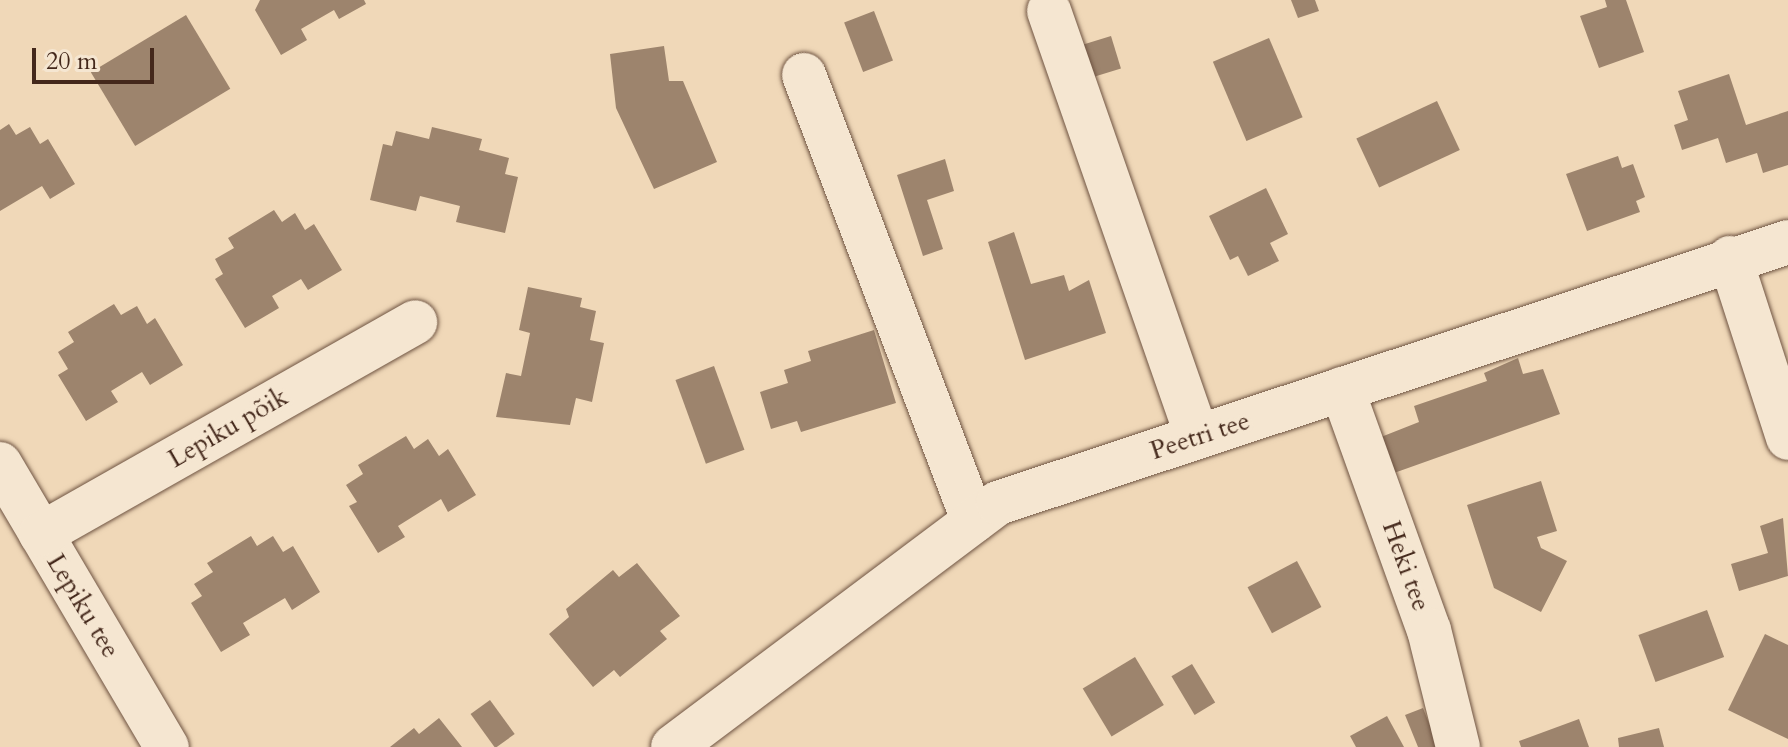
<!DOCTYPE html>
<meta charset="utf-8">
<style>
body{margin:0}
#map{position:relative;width:1788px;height:747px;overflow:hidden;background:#f0d8b8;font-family:Cardo,serif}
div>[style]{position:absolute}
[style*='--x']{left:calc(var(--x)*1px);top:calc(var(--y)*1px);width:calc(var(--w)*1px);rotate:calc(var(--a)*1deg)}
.building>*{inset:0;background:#9d846d;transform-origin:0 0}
.roads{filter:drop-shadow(0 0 2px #6f5442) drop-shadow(0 0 2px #6f5442)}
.street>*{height:44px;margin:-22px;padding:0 22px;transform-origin:22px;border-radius:22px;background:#f5e6d1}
span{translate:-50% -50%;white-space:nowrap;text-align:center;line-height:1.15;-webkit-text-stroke:7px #f5e6d1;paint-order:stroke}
.street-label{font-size:26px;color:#44281b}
.scale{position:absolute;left:32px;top:48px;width:122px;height:36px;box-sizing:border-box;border:4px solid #44281b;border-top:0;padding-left:10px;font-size:24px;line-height:28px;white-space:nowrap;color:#44281b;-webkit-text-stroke:6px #f5e6d1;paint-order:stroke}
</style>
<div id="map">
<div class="building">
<div style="clip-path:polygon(260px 0,364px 0,366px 4px,339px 19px,334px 10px,301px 29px,307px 40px,281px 55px,255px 10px)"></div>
<div style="clip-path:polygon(1291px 0,1315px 0,1319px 11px,1298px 18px)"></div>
<div style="clip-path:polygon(1605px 0,1626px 0,1644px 52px,1599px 68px,1580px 16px,1607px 7px)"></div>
<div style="left:874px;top:11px;width:53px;height:32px;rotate:69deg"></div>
<div style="left:186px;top:15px;width:86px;height:111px;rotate:59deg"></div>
<div style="left:1111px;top:36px;width:34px;height:34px;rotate:73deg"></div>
<div style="left:1269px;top:38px;width:86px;height:61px;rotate:67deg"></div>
<div style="clip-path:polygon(664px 46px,669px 81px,683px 81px,717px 162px,654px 189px,616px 108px,610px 54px)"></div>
<div style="clip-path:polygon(1729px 74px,1746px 125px,1788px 111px,1788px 165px,1763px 173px,1757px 153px,1726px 163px,1718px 138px,1682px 150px,1674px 125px,1688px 120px,1678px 91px)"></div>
<div style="left:1437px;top:101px;width:54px;height:89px;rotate:65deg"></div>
<div style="clip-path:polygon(9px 124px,16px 135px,30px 127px,40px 144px,48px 139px,75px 184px,50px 199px,42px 186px,0 211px,0 130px)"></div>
<div style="clip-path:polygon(432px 127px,482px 139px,479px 150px,509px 158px,505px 174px,518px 177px,505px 233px,456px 222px,460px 206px,420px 196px,416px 211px,370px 200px,383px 144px,392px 146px,396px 131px,429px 139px)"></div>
<div style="clip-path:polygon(1618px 156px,1622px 168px,1633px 164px,1645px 197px,1636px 201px,1640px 212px,1587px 231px,1566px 174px)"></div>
<div style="clip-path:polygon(945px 159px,954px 191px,927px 200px,943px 249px,923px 256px,897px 175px)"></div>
<div style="clip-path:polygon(1266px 188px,1288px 234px,1270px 243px,1279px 261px,1248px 276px,1238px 256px,1230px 260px,1209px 216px)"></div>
<div style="clip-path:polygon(274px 210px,282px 222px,295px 213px,305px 230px,314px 224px,342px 270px,308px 290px,301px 279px,272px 296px,279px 308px,245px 328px,215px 279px,223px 274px,215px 259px,234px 248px,228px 238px)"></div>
<div style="clip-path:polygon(1014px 232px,1031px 284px,1064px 275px,1069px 291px,1089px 280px,1106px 333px,1025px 360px,988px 242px)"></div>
<div style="clip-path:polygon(528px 287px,582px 298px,580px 307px,596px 311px,590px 340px,604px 343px,592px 402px,576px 398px,570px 425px,496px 417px,506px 373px,521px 376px,530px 333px,519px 330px)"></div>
<div style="clip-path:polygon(114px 304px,121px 315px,137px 306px,147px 324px,155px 318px,183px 365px,150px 385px,142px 372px,111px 391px,118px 402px,86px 421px,58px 375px,68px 369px,58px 352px,74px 342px,68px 332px)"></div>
<div style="clip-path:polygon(874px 330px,896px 403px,801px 432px,797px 421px,771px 429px,760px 392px,788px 383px,784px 370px,811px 361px,808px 351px)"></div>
<div style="clip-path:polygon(1518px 358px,1523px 374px,1543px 369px,1560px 414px,1394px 473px,1381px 437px,1419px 422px,1414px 406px,1487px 381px,1484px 373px)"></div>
<div style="left:714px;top:366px;width:89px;height:41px;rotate:70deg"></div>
<div style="clip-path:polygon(406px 436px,414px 449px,428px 439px,439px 456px,448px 449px,476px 495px,448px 512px,441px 499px,398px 526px,405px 537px,378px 553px,349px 506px,357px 502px,346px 485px,363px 474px,358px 465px)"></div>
<div style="clip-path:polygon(1541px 481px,1557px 531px,1537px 537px,1541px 548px,1567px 561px,1541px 612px,1494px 588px,1467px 505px)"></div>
<div style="clip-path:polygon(1783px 518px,1788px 576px,1739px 591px,1731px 564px,1768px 553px,1760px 526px)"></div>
<div style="clip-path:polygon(251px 536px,257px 546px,273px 536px,283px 552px,293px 546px,320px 592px,292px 610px,285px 598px,243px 623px,250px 635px,221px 652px,191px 603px,202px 596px,194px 584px,213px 572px,207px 563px)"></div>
<div style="left:1297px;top:561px;width:52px;height:56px;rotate:62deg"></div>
<div style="clip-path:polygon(637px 563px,680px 616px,660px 631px,667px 639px,620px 677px,614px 670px,593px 687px,549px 634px,569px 617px,566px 609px,613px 570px,619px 577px)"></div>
<div style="left:1707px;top:610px;width:50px;height:73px;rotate:70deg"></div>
<div style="clip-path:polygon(1765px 634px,1788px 645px,1788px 739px,1728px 710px)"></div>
<div style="left:1135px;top:657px;width:56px;height:61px;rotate:59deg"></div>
<div style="left:1192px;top:664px;width:45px;height:24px;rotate:59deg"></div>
<div style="left:490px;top:700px;width:42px;height:24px;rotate:54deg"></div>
<div style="clip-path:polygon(1423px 708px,1438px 746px,1436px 747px,1418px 747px,1405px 715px)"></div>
<div style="clip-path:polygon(1387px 716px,1404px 747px,1356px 747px,1350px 736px)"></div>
<div style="clip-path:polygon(439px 718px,462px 747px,390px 747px,414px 728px,419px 734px)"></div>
<div style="clip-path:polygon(1579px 719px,1589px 747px,1521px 747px,1519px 741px)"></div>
<div style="clip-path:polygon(1659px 728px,1664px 747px,1619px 747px,1618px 738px)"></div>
</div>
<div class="roads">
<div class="street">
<div style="--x:1049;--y:11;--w:451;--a:70.8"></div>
<div style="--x:804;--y:75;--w:477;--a:69.2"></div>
<div style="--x:1730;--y:258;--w:189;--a:72.1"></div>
<div style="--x:1342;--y:389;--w:256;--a:70.2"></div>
<div style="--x:1429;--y:630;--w:121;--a:76.1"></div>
<div style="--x:0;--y:464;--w:329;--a:59.5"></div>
<div style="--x:41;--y:534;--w:430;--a:-29.5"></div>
<div style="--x:673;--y:747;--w:406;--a:-36.9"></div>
<div style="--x:998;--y:503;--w:832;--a:-18.28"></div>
</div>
</div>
<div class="street-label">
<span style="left:228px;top:428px;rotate:-30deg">Lepiku põik</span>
<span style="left:1200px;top:436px;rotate:-18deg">Peetri tee</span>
<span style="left:1406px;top:566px;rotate:70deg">Heki tee</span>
<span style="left:83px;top:606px;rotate:59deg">Lepiku tee</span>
</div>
<div class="scale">20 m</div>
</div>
